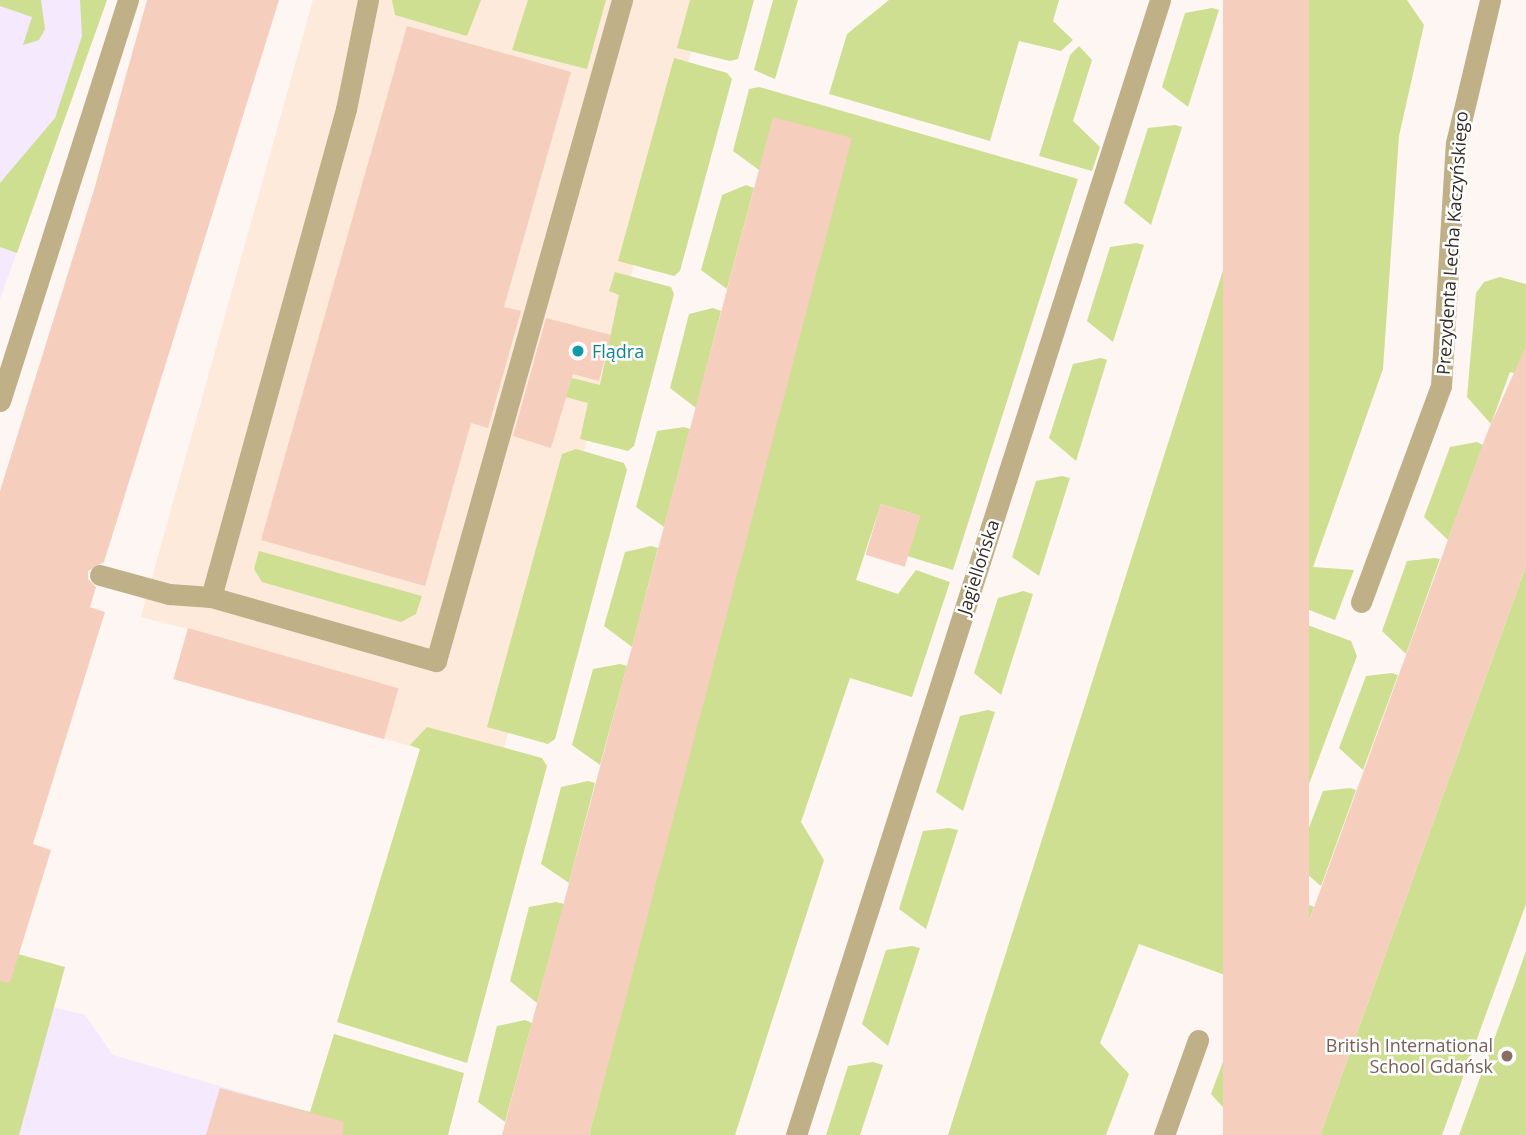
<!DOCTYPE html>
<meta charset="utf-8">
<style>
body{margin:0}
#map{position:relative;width:1526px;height:1135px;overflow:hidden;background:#fef6f2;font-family:"Open Sans",sans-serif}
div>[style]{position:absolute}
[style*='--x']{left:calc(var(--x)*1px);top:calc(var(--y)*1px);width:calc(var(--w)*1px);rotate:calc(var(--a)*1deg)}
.commercial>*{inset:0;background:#f4e9fd}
.industrial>*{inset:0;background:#fdeada}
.green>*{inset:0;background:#cedf91}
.building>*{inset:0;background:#f6cebd;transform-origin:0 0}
.lane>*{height:21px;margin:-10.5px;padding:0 10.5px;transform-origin:10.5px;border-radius:10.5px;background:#bfb088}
.street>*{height:21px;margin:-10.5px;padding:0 10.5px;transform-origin:10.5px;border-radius:10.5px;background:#bfb088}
.dots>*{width:19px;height:19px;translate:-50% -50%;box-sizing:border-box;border:4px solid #fff;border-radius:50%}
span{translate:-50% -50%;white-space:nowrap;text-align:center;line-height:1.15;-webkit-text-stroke:5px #fff;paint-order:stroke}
.street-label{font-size:18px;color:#322b27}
.culture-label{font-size:18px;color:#0d838f}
.left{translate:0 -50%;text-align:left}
.education-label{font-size:18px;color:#785e54}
.right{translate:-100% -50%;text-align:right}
</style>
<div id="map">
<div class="commercial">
<div style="clip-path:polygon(0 0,107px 0,0 299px)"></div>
<div style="clip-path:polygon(0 994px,85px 1015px,113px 1055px,310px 1112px,304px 1135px,0 1135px)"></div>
</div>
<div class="industrial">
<div style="clip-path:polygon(313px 0,705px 0,498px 771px,174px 679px,188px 629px,141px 617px)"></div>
</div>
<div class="green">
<div style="clip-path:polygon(0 0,41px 0,45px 29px,39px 40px,23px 45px,32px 17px,0 6px)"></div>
<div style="clip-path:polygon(80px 0,107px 0,17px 253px,0 247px,0 183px,55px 118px,82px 36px)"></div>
<div style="clip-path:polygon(392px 0,481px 0,467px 36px,395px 15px)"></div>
<div style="clip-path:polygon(528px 0,606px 0,587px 69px,512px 50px)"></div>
<div style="clip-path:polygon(690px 0,754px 0,738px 59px,730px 61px,677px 48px)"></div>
<div style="clip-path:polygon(773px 0,798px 0,775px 79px,754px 70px)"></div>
<div style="clip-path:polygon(889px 0,1059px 0,1053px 21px,1073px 40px,1061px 51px,1019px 41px,990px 141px,829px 94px,847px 34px)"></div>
<div style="clip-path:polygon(1309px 0,1407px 0,1424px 25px,1399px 136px,1383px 369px,1313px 567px,1354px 570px,1335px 620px,1286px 601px,1294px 579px,1258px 565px,1236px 622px,1270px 636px,1299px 622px,1351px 641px,1357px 656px,1236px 979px,1139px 944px,1100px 1043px,1129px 1074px,1106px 1135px,948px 1135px)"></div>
<div style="clip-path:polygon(1212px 8px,1219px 10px,1188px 107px,1162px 87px,1185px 13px)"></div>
<div style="clip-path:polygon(1079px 46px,1092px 60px,1073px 121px,1100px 147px,1092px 171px,1039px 156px,1070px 55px)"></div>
<div style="clip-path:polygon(674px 58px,727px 73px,732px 79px,680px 271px,674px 276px,618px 261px)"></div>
<div style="clip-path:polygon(759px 87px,1078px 179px,953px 570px,907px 556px,920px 516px,881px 504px,856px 580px,898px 594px,916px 570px,950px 582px,912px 697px,850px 678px,801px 822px,824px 860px,735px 1135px,589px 1135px,758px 493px,759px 170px,733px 151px,749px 89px)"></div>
<div style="clip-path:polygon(1175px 125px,1182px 127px,1151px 225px,1124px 203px,1148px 128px)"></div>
<div style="clip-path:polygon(746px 185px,754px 188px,727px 289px,701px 270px,722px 195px)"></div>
<div style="clip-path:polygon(1136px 243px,1144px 245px,1113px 342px,1087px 321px,1110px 247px)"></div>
<div style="clip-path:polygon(615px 272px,671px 287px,674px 294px,634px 446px,628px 451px,580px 439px,588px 403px,543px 391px,548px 372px,600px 385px,619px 295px,609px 291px)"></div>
<div style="clip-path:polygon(1500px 277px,1526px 284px,1526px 377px,1510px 372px,1491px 424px,1467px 397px,1476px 293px,1484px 282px)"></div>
<div style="clip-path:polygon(713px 308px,721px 311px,696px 408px,670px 388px,689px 314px)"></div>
<div style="clip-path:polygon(1101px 358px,1107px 360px,1076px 461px,1049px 438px,1073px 364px)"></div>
<div style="clip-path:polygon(684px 427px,690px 429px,664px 527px,636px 507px,657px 431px)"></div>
<div style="clip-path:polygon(1477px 442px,1483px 445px,1448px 540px,1424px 517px,1450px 447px)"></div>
<div style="clip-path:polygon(576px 449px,624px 463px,627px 470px,555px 739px,548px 744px,487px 727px,562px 454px)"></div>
<div style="clip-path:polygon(1062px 476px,1070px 478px,1039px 576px,1012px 557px,1036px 481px)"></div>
<div style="clip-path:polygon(651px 546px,658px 548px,632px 647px,604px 626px,625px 552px)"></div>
<div style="clip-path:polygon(259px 551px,422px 596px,416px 614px,401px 622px,262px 582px,254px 569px)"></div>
<div style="clip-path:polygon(1435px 558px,1440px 559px,1406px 654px,1382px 631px,1407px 561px)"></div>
<div style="clip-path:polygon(1526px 566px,1526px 904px,1442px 1135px,1320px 1135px)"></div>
<div style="clip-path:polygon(1023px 591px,1033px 594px,1001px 695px,974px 673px,998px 598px)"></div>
<div style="clip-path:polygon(620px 664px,627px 666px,600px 765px,572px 745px,593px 669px)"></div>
<div style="clip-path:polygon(1392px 673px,1398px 675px,1363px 770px,1339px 748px,1366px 676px)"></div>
<div style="clip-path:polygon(988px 710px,995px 712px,963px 811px,936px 792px,960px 716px)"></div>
<div style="clip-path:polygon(427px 727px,542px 758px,547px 766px,467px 1063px,337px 1022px,420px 749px,410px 745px)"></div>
<div style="clip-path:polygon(588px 781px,595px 783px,569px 883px,541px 864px,561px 787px)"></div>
<div style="clip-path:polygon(1350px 788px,1356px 790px,1321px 886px,1295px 864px,1323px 791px)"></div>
<div style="clip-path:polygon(949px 828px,958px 830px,926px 929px,899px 909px,923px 831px)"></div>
<div style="clip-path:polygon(556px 902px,564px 904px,537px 1003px,510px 981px,529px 907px)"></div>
<div style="clip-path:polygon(1307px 904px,1314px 907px,1280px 1002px,1253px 981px,1279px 909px)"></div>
<div style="clip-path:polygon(912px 946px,920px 948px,888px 1046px,862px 1024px,886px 950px)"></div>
<div style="clip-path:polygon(0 949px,65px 967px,19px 1135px,0 1135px)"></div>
<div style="clip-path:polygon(1526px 951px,1526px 1135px,1459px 1135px,1518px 974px)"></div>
<div style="clip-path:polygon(525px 1020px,532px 1023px,505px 1122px,478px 1102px,497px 1026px)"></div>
<div style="clip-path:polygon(1264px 1020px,1272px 1023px,1238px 1117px,1229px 1114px,1211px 1094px,1237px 1024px)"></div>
<div style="clip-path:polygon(334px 1034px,464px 1073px,448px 1135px,264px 1135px,272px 1102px,310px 1112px)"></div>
<div style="clip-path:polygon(873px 1062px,883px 1065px,860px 1135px,826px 1135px,848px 1066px)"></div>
</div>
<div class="building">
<div style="clip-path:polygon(147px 0,279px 0,104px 562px,88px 571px,88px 579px,96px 587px,90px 607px,105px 612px,33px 844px,51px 850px,10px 983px,0 981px,0 491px,94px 190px)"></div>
<div style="left:1223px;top:0;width:86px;height:1192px"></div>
<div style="clip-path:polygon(407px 26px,571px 72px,504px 307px,521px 311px,488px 428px,471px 423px,425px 586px,261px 540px)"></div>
<div style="clip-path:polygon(773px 117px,852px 138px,633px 971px,589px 1135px,502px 1135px)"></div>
<div style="clip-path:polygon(546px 318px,611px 335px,599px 381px,573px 374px,551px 448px,513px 436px)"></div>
<div style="clip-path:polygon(1526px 346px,1526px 566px,1320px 1135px,1231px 1135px,1487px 433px)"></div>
<div style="left:881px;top:504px;width:41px;height:53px;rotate:17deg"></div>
<div style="left:188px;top:628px;width:219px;height:53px;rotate:16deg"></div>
<div style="clip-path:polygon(220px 1088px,344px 1122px,342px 1135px,206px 1135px)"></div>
</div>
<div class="lane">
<div style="--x:368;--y:0;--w:111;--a:101.4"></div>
<div style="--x:346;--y:109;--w:506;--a:105.46"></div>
<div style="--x:211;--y:597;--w:234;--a:15.9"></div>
<div style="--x:436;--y:661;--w:687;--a:-74.28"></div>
<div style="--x:0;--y:401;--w:421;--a:-72.3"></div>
<div style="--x:100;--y:575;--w:72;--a:15.4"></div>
<div style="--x:169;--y:594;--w:42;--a:4.1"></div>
<div style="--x:1361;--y:602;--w:230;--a:-69.7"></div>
<div style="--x:1441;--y:386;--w:243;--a:-86.5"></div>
<div style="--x:1456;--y:143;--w:147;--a:-76.6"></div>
</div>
<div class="street">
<div style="--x:796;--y:1135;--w:1192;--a:-72.22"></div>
<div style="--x:1164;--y:1135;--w:101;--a:-70.3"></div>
</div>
<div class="dots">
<div style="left:578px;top:351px;background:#0f9aa8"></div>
<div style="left:1507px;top:1056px;background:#8d6e63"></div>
</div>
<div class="street-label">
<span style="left:1452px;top:243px;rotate:-86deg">Prezydenta Lecha Kaczyńskiego</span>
<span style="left:978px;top:567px;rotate:-72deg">Jagiellońska</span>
</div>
<div class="culture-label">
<span class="left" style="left:592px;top:351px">Flądra</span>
</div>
<div class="education-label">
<span class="right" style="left:1493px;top:1056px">British International<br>School Gdańsk</span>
</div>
</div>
